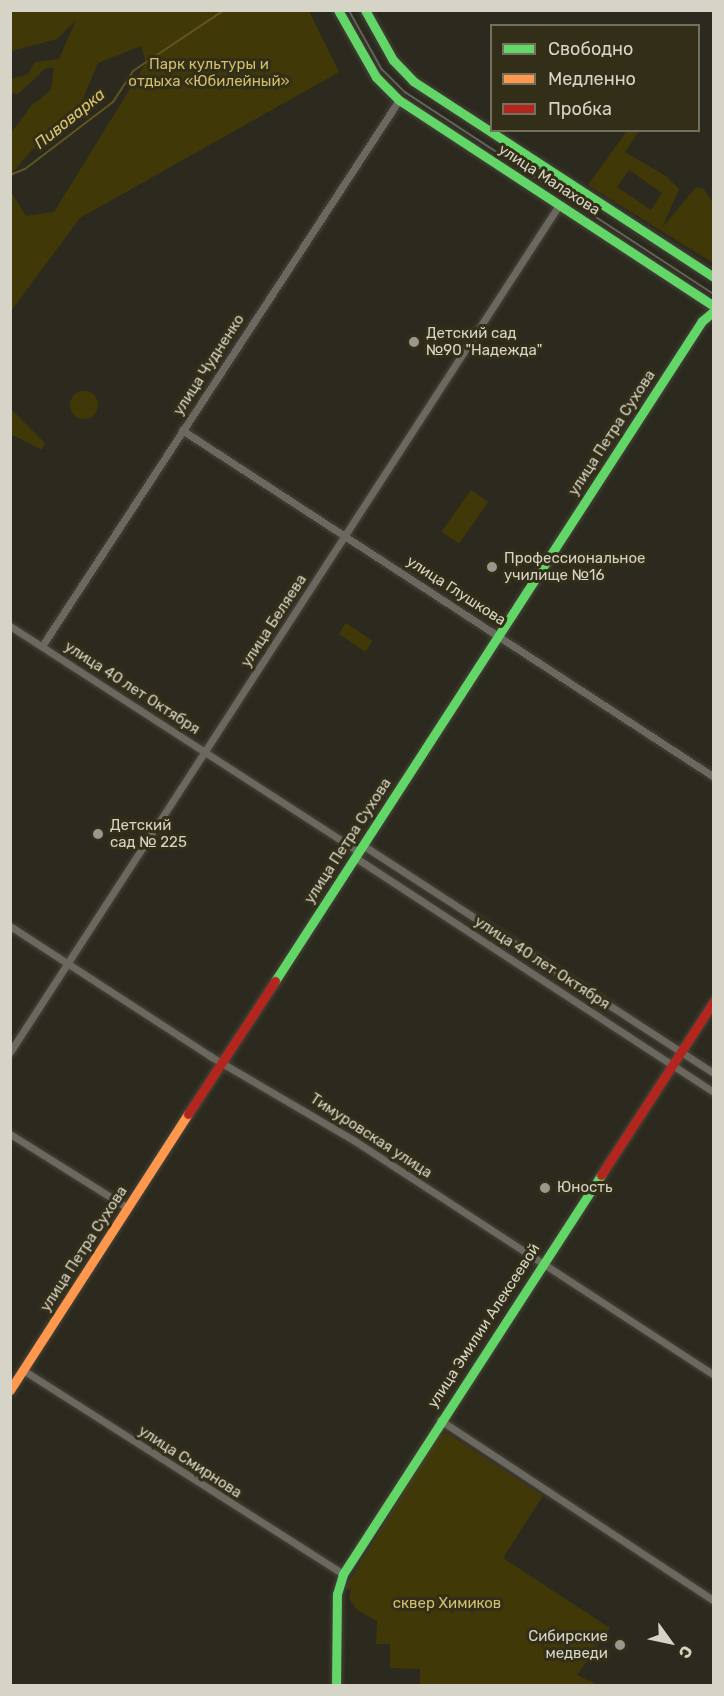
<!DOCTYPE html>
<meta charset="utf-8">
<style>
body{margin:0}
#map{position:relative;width:724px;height:1696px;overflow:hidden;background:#2c2a1e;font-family:Rubik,sans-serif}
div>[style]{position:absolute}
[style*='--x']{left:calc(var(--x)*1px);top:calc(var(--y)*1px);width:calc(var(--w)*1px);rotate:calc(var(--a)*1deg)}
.green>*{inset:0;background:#413808;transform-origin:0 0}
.round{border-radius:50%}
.stream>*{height:2px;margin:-1px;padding:0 1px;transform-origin:1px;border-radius:1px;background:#60551f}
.roads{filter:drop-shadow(0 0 2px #46443b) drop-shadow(0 0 2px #46443b)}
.street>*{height:7px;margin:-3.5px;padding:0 3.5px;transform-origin:3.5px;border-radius:3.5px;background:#6a685f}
.fast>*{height:9px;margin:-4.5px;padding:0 4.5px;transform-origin:4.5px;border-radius:4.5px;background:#63d668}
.slow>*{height:9px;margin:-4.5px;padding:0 4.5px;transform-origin:4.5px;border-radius:4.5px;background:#ff974d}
.jam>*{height:9px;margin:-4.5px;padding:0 4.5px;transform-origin:4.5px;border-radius:4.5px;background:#b3261e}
.tram>*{height:1.5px;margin:-0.75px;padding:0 0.75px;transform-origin:0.75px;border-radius:0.75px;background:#64635a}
.dots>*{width:16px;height:16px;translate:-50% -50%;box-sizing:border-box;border:3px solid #322e18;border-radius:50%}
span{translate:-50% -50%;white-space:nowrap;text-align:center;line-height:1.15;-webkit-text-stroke:6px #322e18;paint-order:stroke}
.park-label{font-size:15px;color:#d1bf6a}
.street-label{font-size:15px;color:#d6d4c7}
.poi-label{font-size:15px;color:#d6d4c7}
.left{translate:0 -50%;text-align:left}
.right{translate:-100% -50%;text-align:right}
.water-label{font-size:16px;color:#d6c46f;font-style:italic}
.frame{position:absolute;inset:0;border:12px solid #d6d4c7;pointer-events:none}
.legend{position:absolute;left:490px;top:24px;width:210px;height:108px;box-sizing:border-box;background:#322e18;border:2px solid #74705e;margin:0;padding:8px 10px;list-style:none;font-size:18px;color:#d6d4c7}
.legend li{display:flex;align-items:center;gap:12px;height:30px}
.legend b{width:30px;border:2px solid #74705e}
.north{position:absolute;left:640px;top:1612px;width:60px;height:60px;-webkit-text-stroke:4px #322e18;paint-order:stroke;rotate:123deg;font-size:16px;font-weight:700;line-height:24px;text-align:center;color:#d6d4c7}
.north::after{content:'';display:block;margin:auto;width:21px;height:27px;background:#d6d4c7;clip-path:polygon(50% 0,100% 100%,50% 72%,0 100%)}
</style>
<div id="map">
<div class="green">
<div style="clip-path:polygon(11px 10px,309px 11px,339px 72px,80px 218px,11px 311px,11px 192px,26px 216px,54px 212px,146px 63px,141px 46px,98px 63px,75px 118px,31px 151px,11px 174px,11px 133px,31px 106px,51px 90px,54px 68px,46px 68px,18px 94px,11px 93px,11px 79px,28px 74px,35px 62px,59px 59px,76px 20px,57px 39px,11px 51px)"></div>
<div style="clip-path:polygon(evenodd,627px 131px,639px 131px,625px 152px,666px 176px,679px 189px,662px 228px,696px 187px,704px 189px,713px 203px,713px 263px,588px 185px,627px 131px,629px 170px,662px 193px,651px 210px,617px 187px,629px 170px)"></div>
<div class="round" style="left:70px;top:391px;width:28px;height:28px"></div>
<div style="clip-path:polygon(11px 409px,45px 443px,42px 450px,11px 434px)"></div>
<div style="left:471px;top:490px;width:21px;height:51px;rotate:35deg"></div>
<div style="left:346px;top:623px;width:32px;height:13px;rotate:34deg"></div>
<div style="clip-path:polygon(447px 1433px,543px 1496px,503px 1558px,610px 1628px,577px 1675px,598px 1685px,420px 1685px,420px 1669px,390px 1668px,390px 1644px,376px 1644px,377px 1621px,357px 1610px,349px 1598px,351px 1590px,345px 1588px,438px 1436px)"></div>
</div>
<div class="stream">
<div style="--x:10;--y:175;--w:16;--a:-22"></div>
<div style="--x:25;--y:169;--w:111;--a:-37.3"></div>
<div style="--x:113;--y:102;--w:37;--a:-57"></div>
<div style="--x:133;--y:71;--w:110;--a:-33.8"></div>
</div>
<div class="roads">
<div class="street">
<div style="--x:182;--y:430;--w:635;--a:33.11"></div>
<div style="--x:10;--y:626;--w:416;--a:32.9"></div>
<div style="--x:42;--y:646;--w:652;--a:-56.82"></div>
<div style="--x:364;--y:846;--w:417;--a:33"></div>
<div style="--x:356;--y:858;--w:428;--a:33.2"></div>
<div style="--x:10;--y:926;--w:239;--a:33"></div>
<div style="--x:210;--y:1056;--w:168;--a:30.4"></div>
<div style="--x:355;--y:1141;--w:429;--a:33.1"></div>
<div style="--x:10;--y:1052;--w:1009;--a:-57.05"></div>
<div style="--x:10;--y:1134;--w:139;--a:32.1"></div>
<div style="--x:23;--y:1370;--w:379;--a:32.5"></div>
<div style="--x:440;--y:1420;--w:328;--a:33.4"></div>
</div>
<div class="fast">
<div style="--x:338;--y:10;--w:77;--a:60.4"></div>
<div style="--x:376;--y:77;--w:33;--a:45"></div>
<div style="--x:399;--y:100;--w:376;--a:33.2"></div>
<div style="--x:365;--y:10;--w:57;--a:60.8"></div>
<div style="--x:393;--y:60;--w:29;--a:46"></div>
<div style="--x:413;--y:81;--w:359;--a:33.1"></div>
<div style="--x:275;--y:981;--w:786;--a:-57.1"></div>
<div style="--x:702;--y:321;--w:16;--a:-40"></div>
<div style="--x:336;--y:1686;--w:92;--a:-89.4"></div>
<div style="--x:337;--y:1594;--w:21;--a:-73"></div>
<div style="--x:343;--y:1574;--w:475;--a:-57.1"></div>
</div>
<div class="slow">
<div style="--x:10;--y:1390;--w:328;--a:-57.2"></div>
</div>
<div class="jam">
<div style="--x:188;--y:1114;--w:159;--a:-56.8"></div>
<div style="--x:601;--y:1175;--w:207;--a:-57"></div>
</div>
</div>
<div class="tram">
<div style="--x:349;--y:10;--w:68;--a:60.8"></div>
<div style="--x:382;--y:69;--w:33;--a:45"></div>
<div style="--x:405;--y:92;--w:369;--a:33.2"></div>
</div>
<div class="dots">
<div style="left:414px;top:342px;background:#9a988c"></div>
<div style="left:492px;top:567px;background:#9a988c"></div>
<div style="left:98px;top:834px;background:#9a988c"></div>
<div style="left:545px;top:1188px;background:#9a988c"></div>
<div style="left:620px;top:1645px;background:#9a988c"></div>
</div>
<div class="park-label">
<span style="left:209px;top:73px">Парк культуры и<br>отдыха «Юбилейный»</span>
<span style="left:447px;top:1604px">сквер Химиков</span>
</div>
<div class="street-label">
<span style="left:549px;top:180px;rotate:33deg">улица Малахова</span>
<span style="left:209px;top:365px;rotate:-57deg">улица Чудненко</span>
<span style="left:612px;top:433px;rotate:-57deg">улица Петра Сухова</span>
<span style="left:456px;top:591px;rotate:33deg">улица Глушкова</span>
<span style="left:274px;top:621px;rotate:-57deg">улица Беляева</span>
<span style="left:132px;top:688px;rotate:33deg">улица 40 лет Октября</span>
<span style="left:348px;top:841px;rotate:-57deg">улица Петра Сухова</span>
<span style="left:542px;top:963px;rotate:33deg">улица 40 лет Октября</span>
<span style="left:371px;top:1136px;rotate:33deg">Тимуровская улица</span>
<span style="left:84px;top:1249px;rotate:-57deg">улица Петра Сухова</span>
<span style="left:484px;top:1326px;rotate:-57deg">улица Эмилии Алексеевой</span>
<span style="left:190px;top:1462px;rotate:33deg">улица Смирнова</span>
</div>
<div class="poi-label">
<span class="left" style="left:426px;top:342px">Детский сад<br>№90 "Надежда"</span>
<span class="left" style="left:504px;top:567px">Профессиональное<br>училище №16</span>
<span class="left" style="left:110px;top:834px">Детский<br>сад № 225</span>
<span class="left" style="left:557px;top:1188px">Юность</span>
<span class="right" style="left:608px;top:1645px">Сибирские<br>медведи</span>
</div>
<div class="water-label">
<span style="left:70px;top:119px;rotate:-39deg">Пивоварка</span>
</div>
<div class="frame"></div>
<ul class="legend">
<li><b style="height:8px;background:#63d668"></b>Свободно</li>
<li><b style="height:8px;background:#ff974d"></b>Медленно</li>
<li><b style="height:8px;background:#b3261e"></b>Пробка</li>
</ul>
<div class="north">С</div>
</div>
